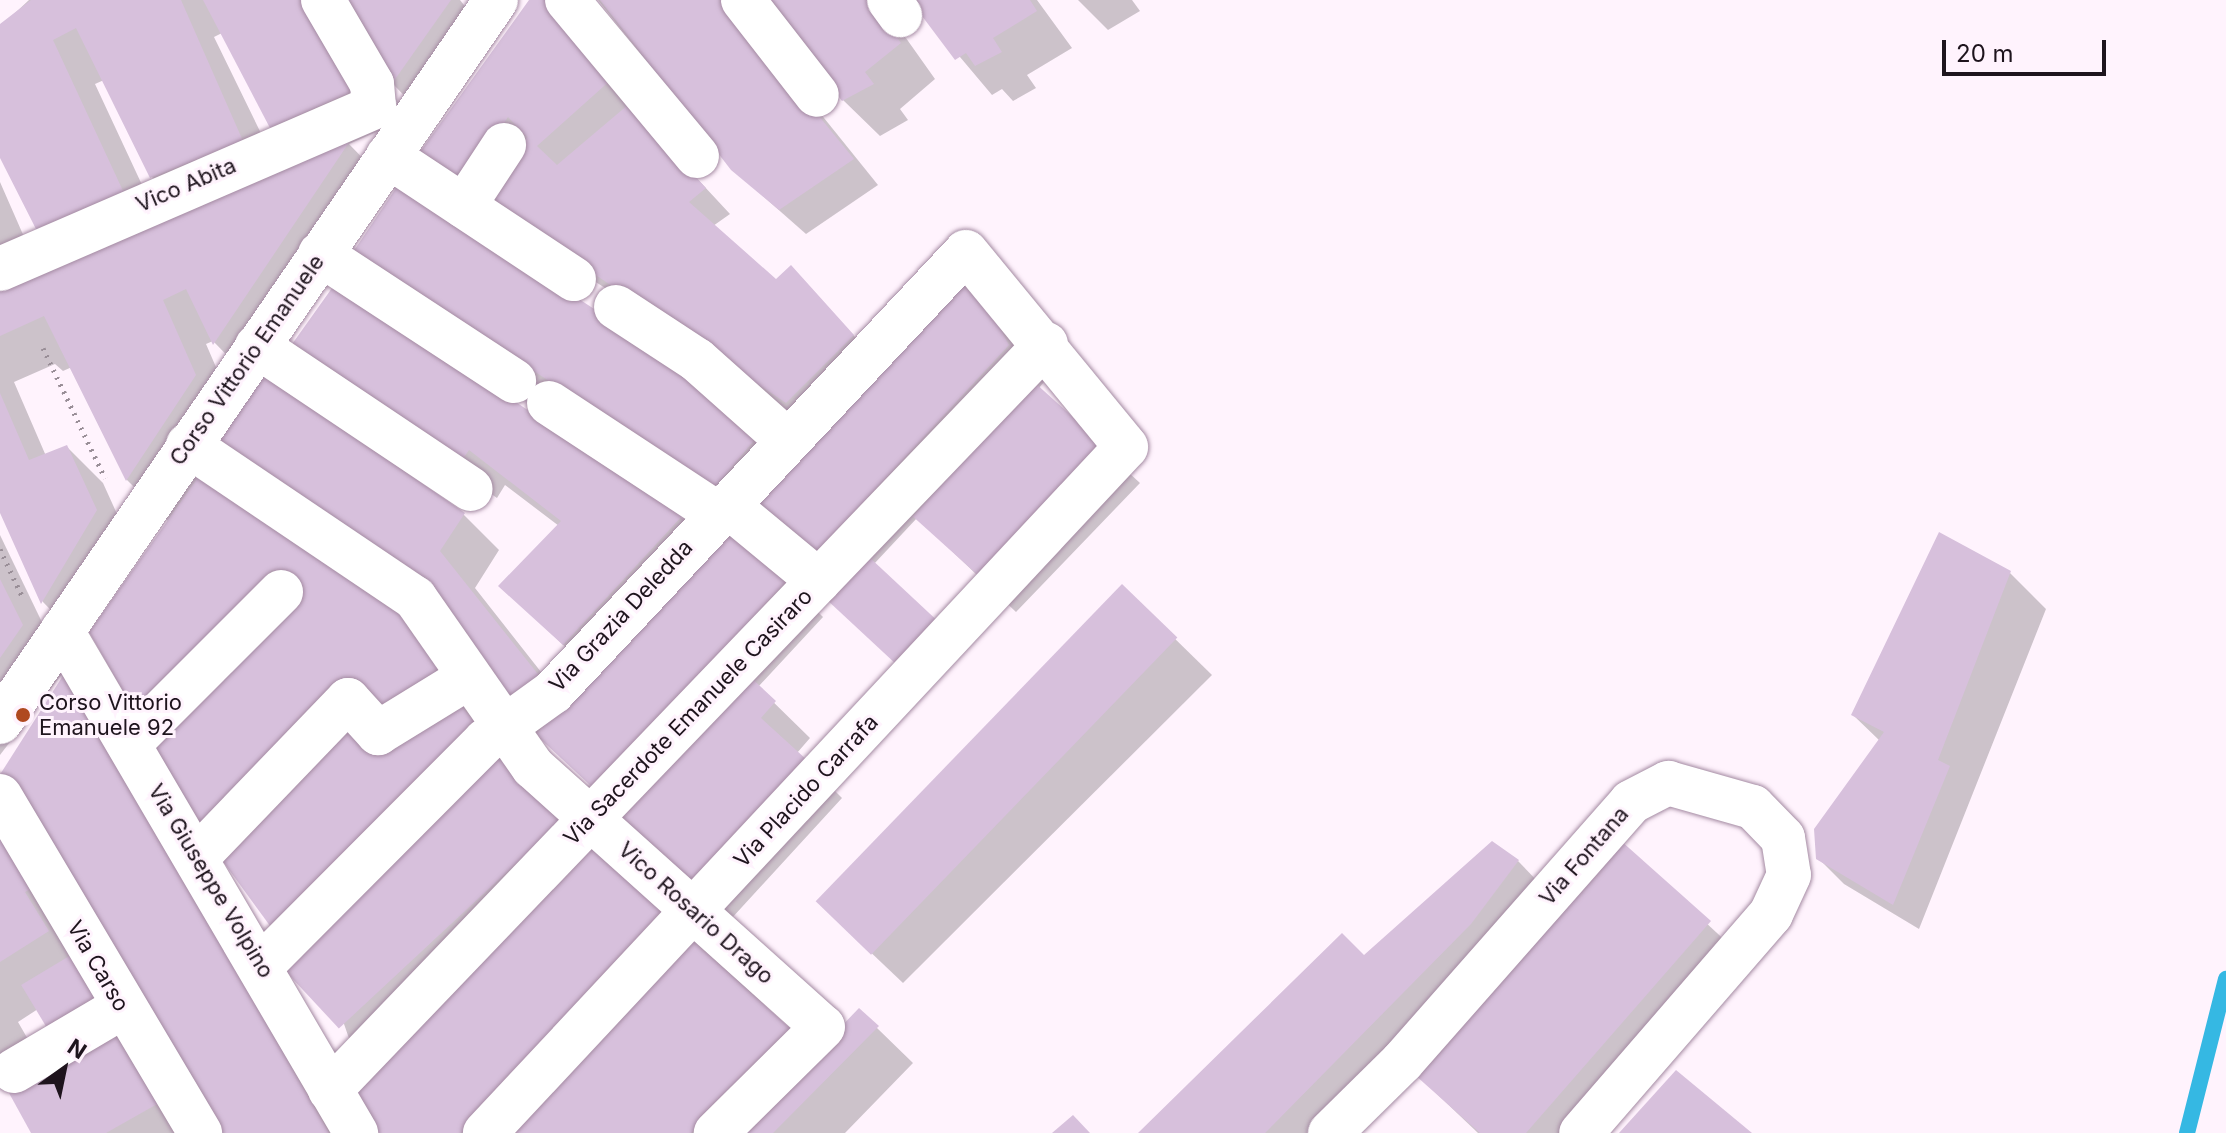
<!DOCTYPE html>
<style>
body{margin:0}
#map{position:relative;width:2226px;height:1133px;overflow:hidden;background:#fff3fd;font-family:Inter,sans-serif}
div>[style]{position:absolute}
[style*='--x']{left:calc(var(--x)*1px);top:calc(var(--y)*1px);width:calc(var(--w)*1px);rotate:calc(var(--a)*1deg)}
.shadow>*{inset:0;background:#0003}
.stream>*{height:16px;margin:-8px;padding:0 8px;transform-origin:8px;border-radius:8px;background:#35b8e3}
.building>*{inset:0;background:#d7c0dc;transform-origin:0 0}
.path>*{height:5px;margin-top:-2.5px;transform-origin:0;background:repeating-linear-gradient(90deg,#998e97 0 2px,transparent 0 8px)}
.roads{filter:drop-shadow(0 0 2px #a48aa2) drop-shadow(0 0 2px #a48aa2)}
.street>*{height:44px;margin:-22px;padding:0 22px;transform-origin:22px;border-radius:22px;background:#fff}
.secondary>*{height:44px;margin:-22px;padding:0 22px;transform-origin:22px;border-radius:22px;background:#fff}
.dots>*{width:22px;height:22px;translate:-50% -50%;box-sizing:border-box;border:4px solid #fff3fd;border-radius:50%}
span{translate:-50% -50%;white-space:nowrap;text-align:center;line-height:1.15;-webkit-text-stroke:6px #fff3fd;paint-order:stroke}
.street-label{font-size:22px;color:#1e141d}
.poi-label{font-size:22px;color:#1e141d}
.left{translate:0 -50%;text-align:left}
.north{position:absolute;left:24px;top:1029px;width:80px;height:80px;-webkit-text-stroke:6px #fff3fd;paint-order:stroke;rotate:33deg;font-size:22px;font-weight:700;line-height:32px;text-align:center;color:#1e141d}
.north::after{content:'';display:block;margin:auto;width:28px;height:36px;background:#1e141d;clip-path:polygon(50% 0,100% 100%,50% 72%,0 100%)}
.scale{position:absolute;left:1942px;top:40px;width:164px;height:36px;box-sizing:border-box;border:4px solid #1e141d;border-top:0;padding-left:10px;font-size:24px;line-height:28px;white-space:nowrap;color:#1e141d;-webkit-text-stroke:6px #fff3fd;paint-order:stroke}
</style>
<div id="map">
<div class="shadow">
<div style="clip-path:polygon(evenodd,29px 0,321px 0,392px 125px,349px 144px,382px 178px,264px 376px,463px 514px,499px 550px,475px 588px,567px 705px,595px 675px,501px 586px,559px 526px,505px 485px,497px 498px,329px 383px,337px 284px,681px 517px,712px 548px,787px 581px,823px 617px,758px 687px,810px 738px,797px 753px,842px 798px,731px 919px,546px 742px,485px 712px,473px 720px,790px 1030px,877px 1028px,913px 1063px,845px 1133px,382px 1133px,169px 522px,127px 480px,72px 367px,63px 371px,55px 364px,14px 382px,46px 456px,67px 447px,103px 483px,132px 547px,78px 638px,43px 602px,0 508px,0 182px,39px 271px,67px 258px,0 149px,0 27px,29px 0,222px 33px,271px 127px,297px 152px,275px 162px,214px 37px,222px 33px,29px 0,104px 80px,152px 177px,181px 206px,157px 217px,95px 84px,104px 80px,29px 0,213px 341px,258px 387px,238px 418px,206px 344px,213px 341px)"></div>
<div style="clip-path:polygon(346px 0,460px 0,478px 23px,417px 109px,393px 84px)"></div>
<div style="clip-path:polygon(531px 0,730px 214px,713px 226px,776px 282px,791px 268px,880px 364px,960px 277px,1019px 335px,1044px 382px,1038px 389px,1140px 483px,1016px 612px,917px 518px,874px 564px,750px 523px,391px 288px,690px 374px,633px 306px,456px 192px)"></div>
<div style="clip-path:polygon(598px 0,729px 0,878px 185px,806px 234px,732px 169px)"></div>
<div style="clip-path:polygon(879px 0,935px 79px,900px 109px,908px 120px,880px 136px,843px 100px)"></div>
<div style="clip-path:polygon(912px 0,1037px 0,1072px 48px,1027px 75px,1036px 88px,1013px 101px,1002px 89px,992px 95px)"></div>
<div style="clip-path:polygon(1078px 0,1132px 0,1140px 11px,1108px 30px)"></div>
<div style="clip-path:polygon(0 535px,65px 670px,0 755px)"></div>
<div style="clip-path:polygon(2010px 573px,2046px 609px,1919px 929px,1844px 884px,1818px 858px,1880px 741px,1853px 715px)"></div>
<div style="clip-path:polygon(1122px 587px,1212px 675px,903px 983px,844px 927px)"></div>
<div style="clip-path:polygon(65px 677px,347px 1133px,219px 1133px)"></div>
<div style="clip-path:polygon(0 813px,177px 1133px,34px 1133px,76px 1057px,38px 1009px,18px 1022px,33px 1048px,0 1085px)"></div>
<div style="clip-path:polygon(1620px 843px,1745px 959px,1594px 1133px,1478px 1133px,1417px 1075px)"></div>
<div style="clip-path:polygon(1518px 861px,1543px 887px,1338px 1133px,1141px 1133px,1364px 958px)"></div>
</div>
<div class="stream">
<div style="--x:2187;--y:1133;--w:159;--a:-75.8"></div>
</div>
<div class="building">
<div style="clip-path:polygon(31px 0,181px 0,243px 141px,150px 178px,76px 28px,53px 40px,124px 193px,37px 231px,0 158px,0 24px)"></div>
<div style="clip-path:polygon(203px 0,307px 0,358px 89px,270px 128px)"></div>
<div style="clip-path:polygon(344px 0,451px 0,391px 85px)"></div>
<div style="clip-path:polygon(529px 0,549px 0,613px 78px,537px 146px,557px 165px,629px 104px,706px 188px,689px 202px,776px 279px,791px 265px,854px 335px,786px 403px,487px 202px,527px 137px,508px 117px,461px 184px,417px 156px)"></div>
<div style="clip-path:polygon(600px 0,724px 0,854px 159px,779px 210px,731px 170px)"></div>
<div style="clip-path:polygon(764px 0,871px 0,901px 43px,865px 72px,874px 84px,842px 101px)"></div>
<div style="clip-path:polygon(910px 0,1030px 0,1037px 11px,993px 38px,1002px 52px,975px 66px,966px 53px,955px 60px)"></div>
<div style="clip-path:polygon(338px 131px,348px 144px,213px 345px,186px 289px,163px 300px,196px 375px,126px 481px,44px 316px,0 336px,0 287px)"></div>
<div style="clip-path:polygon(400px 182px,692px 373px,757px 437px,713px 489px,353px 252px)"></div>
<div style="clip-path:polygon(960px 275px,983px 297px,1009px 345px,815px 554px,747px 504px)"></div>
<div style="clip-path:polygon(337px 281px,683px 515px,563px 645px,498px 586px,561px 521px,469px 450px,460px 463px,290px 347px)"></div>
<div style="clip-path:polygon(264px 374px,465px 513px,440px 551px,545px 683px,505px 710px,218px 445px)"></div>
<div style="left:1034px;top:382px;width:96px;height:181px;rotate:42deg"></div>
<div style="clip-path:polygon(0 393px,29px 460px,67px 445px,97px 510px,41px 604px,0 513px)"></div>
<div style="clip-path:polygon(204px 469px,404px 606px,450px 675px,383px 720px,333px 692px,204px 829px,155px 749px,287px 579px,272px 570px,137px 716px,89px 632px)"></div>
<div style="left:730px;top:526px;width:79px;height:285px;rotate:43deg"></div>
<div style="clip-path:polygon(1939px 532px,2011px 571px,1938px 760px,1950px 766px,1893px 905px,1816px 859px,1814px 829px,1884px 732px,1851px 715px)"></div>
<div style="left:868px;top:556px;width:96px;height:60px;rotate:43deg"></div>
<div style="clip-path:polygon(0 579px,23px 625px,0 658px)"></div>
<div style="left:1122px;top:584px;width:77px;height:441px;rotate:44deg"></div>
<div style="clip-path:polygon(745px 672px,776px 701px,761px 718px,807px 760px,694px 884px,615px 813px)"></div>
<div style="clip-path:polygon(64px 674px,232px 963px,329px 1133px,217px 1133px,1px 773px)"></div>
<div style="clip-path:polygon(454px 698px,480px 728px,276px 934px,219px 856px,350px 714px)"></div>
<div style="left:493px;top:748px;width:100px;height:304px;rotate:47deg"></div>
<div style="clip-path:polygon(0 820px,38px 885px,25px 892px,49px 931px,0 962px)"></div>
<div style="clip-path:polygon(1620px 840px,1711px 921px,1526px 1133px,1480px 1133px,1415px 1075px)"></div>
<div style="clip-path:polygon(1492px 841px,1519px 860px,1471px 924px,1265px 1133px,1138px 1133px,1342px 933px,1364px 955px)"></div>
<div style="clip-path:polygon(592px 845px,669px 915px,461px 1133px,379px 1133px,354px 1096px)"></div>
<div style="clip-path:polygon(691px 939px,791px 1029px,691px 1133px,506px 1133px)"></div>
<div style="left:76px;top:952px;width:57px;height:64px;rotate:59deg"></div>
<div style="clip-path:polygon(859px 1008px,879px 1026px,773px 1133px,739px 1133px)"></div>
<div style="clip-path:polygon(118px 1031px,159px 1103px,106px 1133px,31px 1133px,9px 1093px)"></div>
<div style="clip-path:polygon(1676px 1070px,1752px 1133px,1619px 1133px)"></div>
<div style="clip-path:polygon(1073px 1115px,1090px 1133px,1052px 1133px)"></div>
</div>
<div class="path">
<div style="--x:43;--y:348;--w:144;--a:64.5"></div>
<div style="--x:0;--y:549;--w:54;--a:64.9"></div>
</div>
<div class="roads">
<div class="street">
<div style="--x:323;--y:0;--w:97;--a:59.7"></div>
<div style="--x:372;--y:84;--w:23;--a:85"></div>
<div style="--x:567;--y:0;--w:203;--a:50.2"></div>
<div style="--x:743;--y:0;--w:120;--a:52.1"></div>
<div style="--x:889;--y:0;--w:19;--a:54"></div>
<div style="--x:388;--y:156;--w:223;--a:33.5"></div>
<div style="--x:464;--y:206;--w:73;--a:-56.7"></div>
<div style="--x:320;--y:254;--w:232;--a:33.2"></div>
<div style="--x:0;--y:269;--w:408;--a:-23.4"></div>
<div style="--x:616;--y:307;--w:97;--a:33.2"></div>
<div style="--x:697;--y:360;--w:122;--a:41.7"></div>
<div style="--x:257;--y:346;--w:257;--a:33.8"></div>
<div style="--x:549;--y:403;--w:202;--a:33.3"></div>
<div style="--x:188;--y:445;--w:274;--a:34"></div>
<div style="--x:415;--y:598;--w:206;--a:55.1"></div>
<div style="--x:533;--y:767;--w:389;--a:41.9"></div>
<div style="--x:823;--y:1027;--w:151;--a:135.3"></div>
<div style="--x:727;--y:505;--w:119;--a:39.6"></div>
<div style="--x:62;--y:631;--w:582;--a:59.64"></div>
<div style="--x:129;--y:744;--w:215;--a:-45"></div>
<div style="--x:0;--y:796;--w:392;--a:59.3"></div>
<div style="--x:199;--y:855;--w:215;--a:-46.1"></div>
<div style="--x:348;--y:700;--w:45;--a:47.7"></div>
<div style="--x:378;--y:733;--w:107;--a:-31.6"></div>
<div style="--x:262;--y:965;--w:316;--a:-45.1"></div>
<div style="--x:485;--y:741;--w:84;--a:-35.8"></div>
<div style="--x:553;--y:692;--w:603;--a:-46.81"></div>
<div style="--x:966;--y:252;--w:252;--a:50.6"></div>
<div style="--x:1126;--y:447;--w:939;--a:133.06"></div>
<div style="--x:14;--y:1071;--w:124;--a:-30.5"></div>
<div style="--x:330;--y:1090;--w:1034;--a:-46.18"></div>
</div>
<div class="secondary">
<div style="--x:0;--y:722;--w:876;--a:-55.51"></div>
<div style="--x:1330;--y:1133;--w:101;--a:-44.6"></div>
<div style="--x:1402;--y:1062;--w:346;--a:-48.6"></div>
<div style="--x:1631;--y:802;--w:42;--a:-27.2"></div>
<div style="--x:1668;--y:783;--w:88;--a:15.8"></div>
<div style="--x:1753;--y:807;--w:43;--a:45.9"></div>
<div style="--x:1783;--y:838;--w:37;--a:81"></div>
<div style="--x:1789;--y:875;--w:43;--a:114.8"></div>
<div style="--x:1771;--y:914;--w:290;--a:130.9"></div>
</div>
</div>
<div class="dots">
<div style="left:23px;top:715px;background:#af491f"></div>
</div>
<div class="street-label">
<span style="left:186px;top:185px;rotate:-23deg">Vico Abita</span>
<span style="left:247px;top:360px;rotate:-55deg">Corso Vittorio Emanuele</span>
<span style="left:621px;top:616px;rotate:-47deg">Via Grazia Deledda</span>
<span style="left:688px;top:717px;rotate:-46deg">Via Sacerdote Emanuele Casiraro</span>
<span style="left:806px;top:791px;rotate:-47deg">Via Placido Carrafa</span>
<span style="left:1584px;top:856px;rotate:-49deg">Via Fontana</span>
<span style="left:211px;top:881px;rotate:59deg">Via Giuseppe Volpino</span>
<span style="left:696px;top:913px;rotate:42deg">Vico Rosario Drago</span>
<span style="left:98px;top:966px;rotate:60deg">Via Carso</span>
</div>
<div class="poi-label">
<span class="left" style="left:39px;top:715px">Corso Vittorio<br>Emanuele 92</span>
</div>
<div class="north">N</div>
<div class="scale">20 m</div>
</div>
